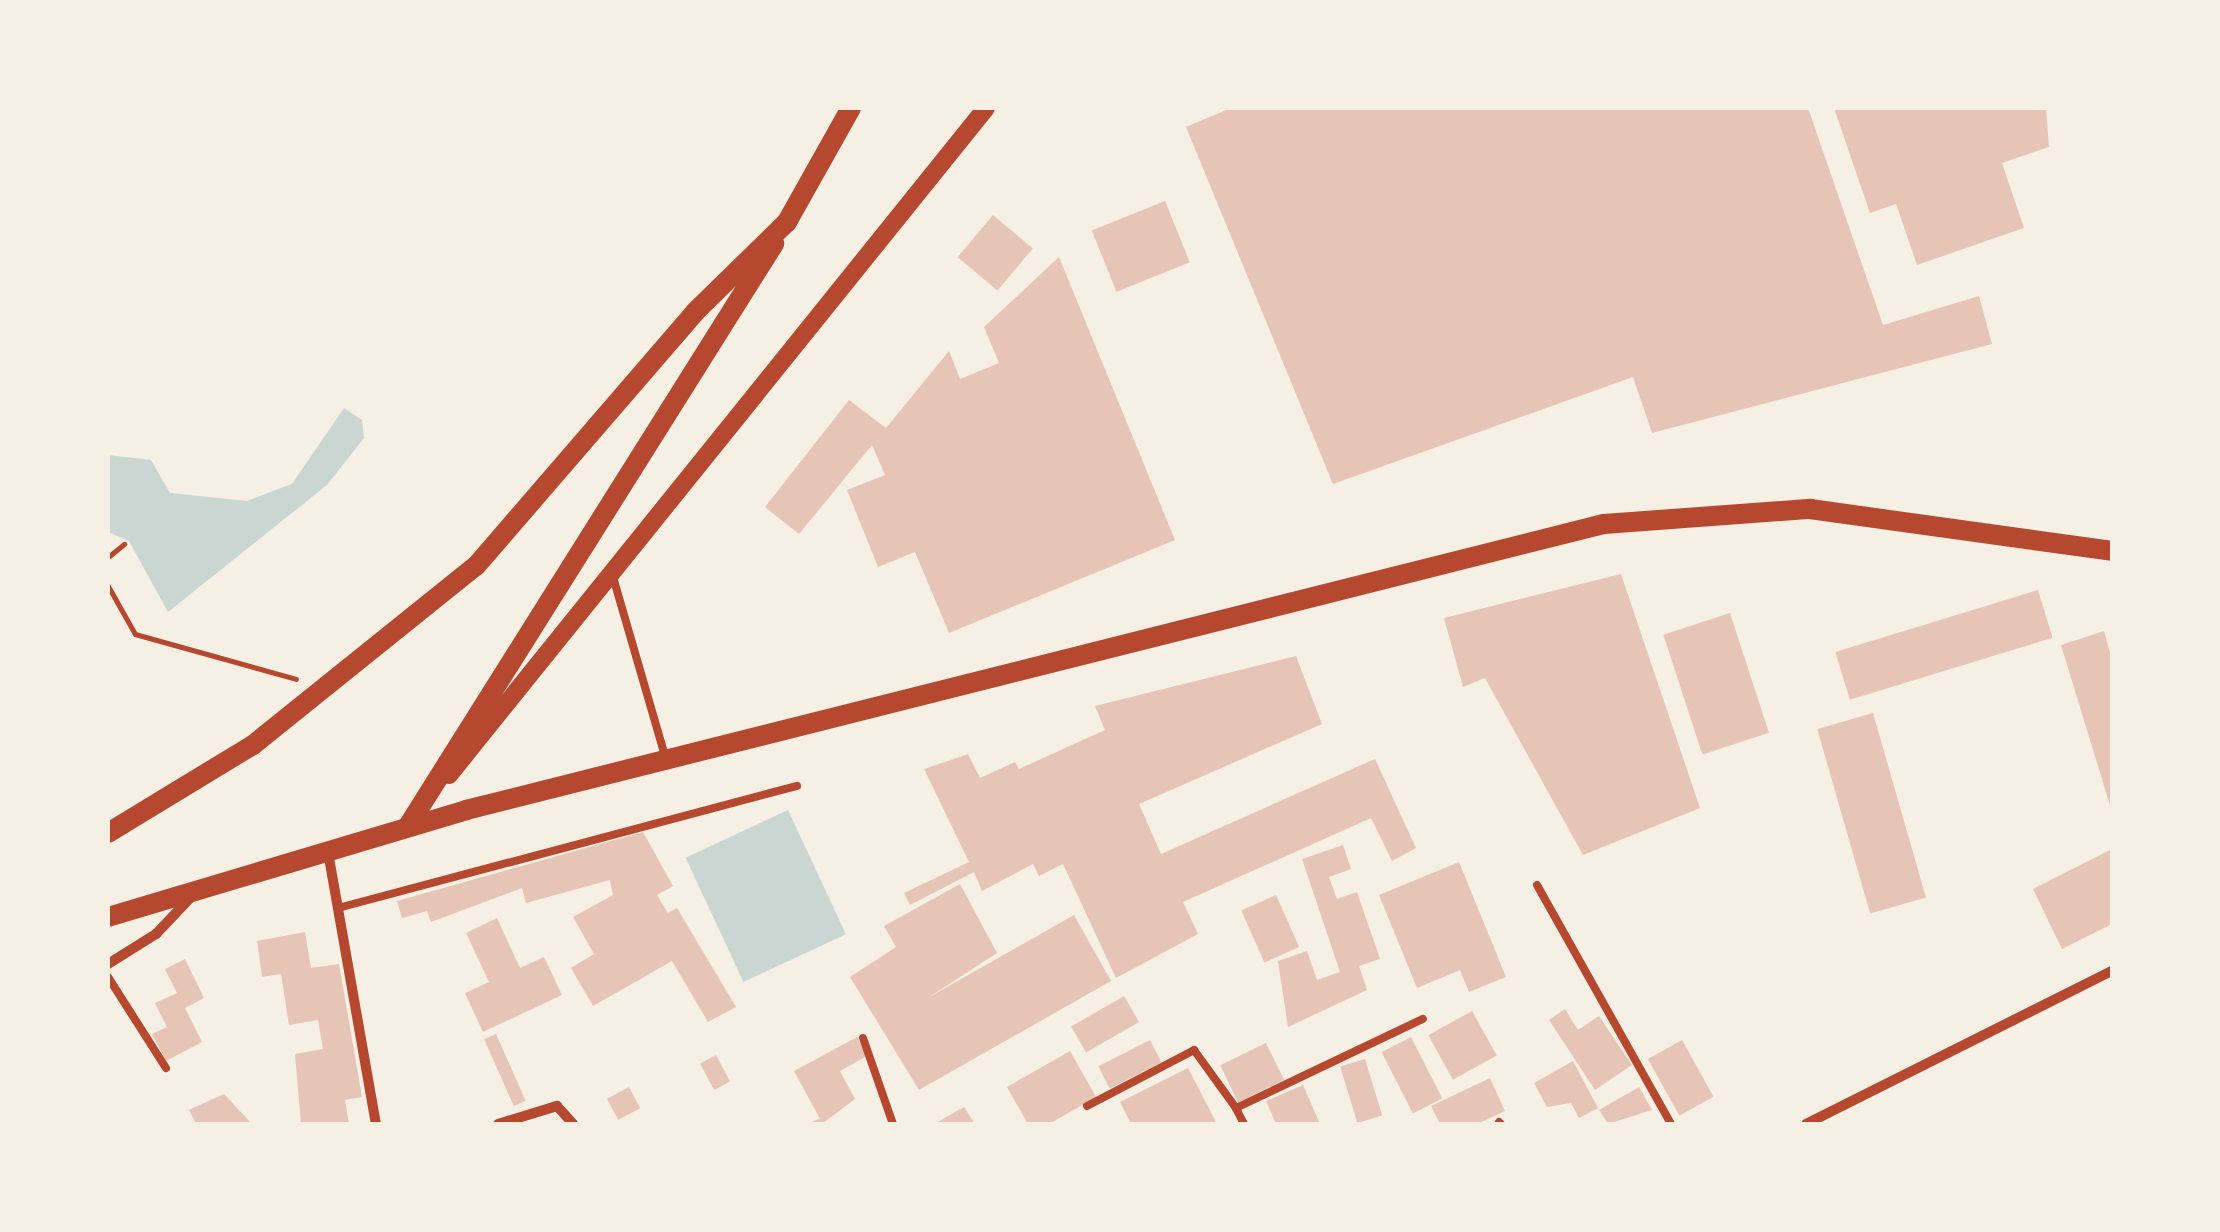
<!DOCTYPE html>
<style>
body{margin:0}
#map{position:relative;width:2220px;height:1232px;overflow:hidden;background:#f6efe4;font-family:Cabin,sans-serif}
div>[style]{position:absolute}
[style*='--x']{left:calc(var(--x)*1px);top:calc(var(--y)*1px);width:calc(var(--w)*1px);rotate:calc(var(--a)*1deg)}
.water>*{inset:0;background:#c9d6d2;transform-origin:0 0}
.building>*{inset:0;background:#e6c5b7;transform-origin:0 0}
.path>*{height:5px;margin:-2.5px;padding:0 2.5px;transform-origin:2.5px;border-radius:2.5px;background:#b5482f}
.service>*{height:8px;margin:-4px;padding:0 4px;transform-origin:4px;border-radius:4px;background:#b5482f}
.minor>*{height:10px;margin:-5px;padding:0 5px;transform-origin:5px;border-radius:5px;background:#b5482f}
.tertiary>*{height:18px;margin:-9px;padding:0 9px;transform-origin:9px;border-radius:9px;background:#b5482f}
.secondary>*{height:20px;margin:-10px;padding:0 10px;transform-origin:10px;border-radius:10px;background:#b5482f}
span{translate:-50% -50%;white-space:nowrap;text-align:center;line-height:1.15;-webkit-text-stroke:10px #f6efe4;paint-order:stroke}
.frame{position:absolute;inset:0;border:110px solid #f6efe4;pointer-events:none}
</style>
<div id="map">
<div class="water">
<div style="clip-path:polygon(344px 408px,362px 420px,364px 438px,327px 485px,168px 612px,129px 541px,108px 532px,108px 455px,151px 460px,170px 493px,247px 501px,292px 484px)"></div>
<div style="left:788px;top:810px;width:137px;height:113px;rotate:65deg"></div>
</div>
<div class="building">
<div style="clip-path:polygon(1231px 108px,1808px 108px,1883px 325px,1979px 296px,1992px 344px,1652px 433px,1633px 377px,1333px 484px,1186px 127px)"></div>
<div style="clip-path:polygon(1834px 108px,2046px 108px,2049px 147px,2002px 163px,2024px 228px,1917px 265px,1896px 204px,1870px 213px)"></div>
<div style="left:1165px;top:201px;width:66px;height:79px;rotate:68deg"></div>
<div style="left:993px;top:215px;width:52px;height:55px;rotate:40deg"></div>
<div style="clip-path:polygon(1059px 257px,1175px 540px,949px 633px,915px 552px,878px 567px,847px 490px,885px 475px,872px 445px,799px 534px,765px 507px,849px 400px,886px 428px,949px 351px,960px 379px,999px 363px,984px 327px)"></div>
<div style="clip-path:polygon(1621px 574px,1700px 808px,1583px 855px,1485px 678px,1463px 687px,1444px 618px)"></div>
<div style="left:2038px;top:590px;width:50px;height:212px;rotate:73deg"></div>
<div style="left:1730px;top:613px;width:126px;height:70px;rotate:72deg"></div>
<div style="clip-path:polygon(2104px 631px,2112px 660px,2112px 812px,2061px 645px)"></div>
<div style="clip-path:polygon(1296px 656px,1322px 724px,1139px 804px,1161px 854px,1375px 759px,1416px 848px,1392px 861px,1371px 818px,1183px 902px,1198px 934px,1116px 978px,1063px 864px,1039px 876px,1033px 864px,982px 891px,974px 872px,910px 905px,904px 893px,969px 862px,924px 769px,968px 754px,980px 778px,1015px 762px,1019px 769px,1105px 730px,1095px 706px)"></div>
<div style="left:1873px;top:713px;width:192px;height:58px;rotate:74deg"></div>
<div style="clip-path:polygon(643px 832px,673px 886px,657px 895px,668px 913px,677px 908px,736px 1007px,708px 1022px,672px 961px,593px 1006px,571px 968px,594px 954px,573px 917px,613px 895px,610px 880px,526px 903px,522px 888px,431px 922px,427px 911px,402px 918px,397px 901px)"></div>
<div style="clip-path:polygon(1343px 845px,1351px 869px,1329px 877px,1337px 899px,1357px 892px,1380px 959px,1359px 966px,1367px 990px,1288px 1027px,1278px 961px,1307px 951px,1317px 980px,1340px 972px,1302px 859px)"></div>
<div style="clip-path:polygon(2112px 849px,2112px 924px,2062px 949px,2033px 889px)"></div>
<div style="clip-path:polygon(1459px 862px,1506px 977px,1469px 992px,1460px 970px,1417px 988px,1379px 895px)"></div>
<div style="clip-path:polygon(960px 884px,997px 953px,926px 999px,1074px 915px,1111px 981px,919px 1090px,850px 977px,896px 947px,884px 926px)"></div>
<div style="left:1276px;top:895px;width:57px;height:38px;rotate:66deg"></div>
<div style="clip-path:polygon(497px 918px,520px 968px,544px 957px,562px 995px,483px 1032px,465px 993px,489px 982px,466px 933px)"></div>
<div style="clip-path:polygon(305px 932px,311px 968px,339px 964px,362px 1097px,345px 1100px,349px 1124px,301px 1124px,295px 1054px,323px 1049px,318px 1020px,289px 1025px,281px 974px,262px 977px,257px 941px)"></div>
<div style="clip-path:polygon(185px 959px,204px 998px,185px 1008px,202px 1042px,166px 1061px,152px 1034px,167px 1027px,155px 1003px,177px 993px,165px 969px)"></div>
<div style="left:1124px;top:996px;width:30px;height:61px;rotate:60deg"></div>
<div style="clip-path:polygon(1565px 1009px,1578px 1030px,1599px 1016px,1632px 1065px,1595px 1090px,1549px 1020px)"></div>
<div style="left:1472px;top:1011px;width:51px;height:50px;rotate:61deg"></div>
<div style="left:496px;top:1034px;width:73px;height:13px;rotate:66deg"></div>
<div style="clip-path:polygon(857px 1037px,867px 1056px,840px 1071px,855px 1099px,822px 1124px,804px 1124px,820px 1119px,794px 1071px)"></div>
<div style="left:1411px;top:1037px;width:69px;height:33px;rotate:63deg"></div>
<div style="left:1150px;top:1040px;width:25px;height:58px;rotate:63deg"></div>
<div style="left:1682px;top:1040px;width:65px;height:39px;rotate:61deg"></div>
<div style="left:1266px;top:1043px;width:41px;height:51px;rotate:64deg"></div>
<div style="clip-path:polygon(1070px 1051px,1096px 1097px,1049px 1124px,1028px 1124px,1007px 1087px)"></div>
<div style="left:716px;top:1055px;width:30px;height:18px;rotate:62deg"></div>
<div style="left:1365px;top:1059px;width:59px;height:26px;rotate:73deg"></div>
<div style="clip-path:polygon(1573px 1061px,1598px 1108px,1579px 1118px,1571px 1103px,1547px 1107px,1534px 1083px)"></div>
<div style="clip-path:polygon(1188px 1068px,1217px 1124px,1131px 1124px,1120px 1102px)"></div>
<div style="clip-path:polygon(1490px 1078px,1505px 1111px,1477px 1124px,1440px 1124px,1431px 1106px)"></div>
<div style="clip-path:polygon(1303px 1085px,1320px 1124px,1276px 1124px,1266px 1101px)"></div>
<div style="left:629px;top:1087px;width:24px;height:25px;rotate:62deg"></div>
<div style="clip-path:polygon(1639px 1087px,1652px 1110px,1608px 1124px,1599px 1110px)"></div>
<div style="clip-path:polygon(224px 1094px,252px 1124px,196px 1124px,189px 1110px)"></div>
<div style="clip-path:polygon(964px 1107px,975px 1124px,934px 1124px)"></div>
</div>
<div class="path">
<div style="--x:108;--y:557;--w:21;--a:-39"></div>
<div style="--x:108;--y:586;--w:55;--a:60.6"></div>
<div style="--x:135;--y:634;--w:167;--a:15.6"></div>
</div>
<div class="service">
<div style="--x:613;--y:577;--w:191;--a:73.8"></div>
<div style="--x:1537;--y:885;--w:274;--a:60.7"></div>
<div style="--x:338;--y:908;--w:475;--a:-14.9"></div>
<div style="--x:108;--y:977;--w:108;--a:57.5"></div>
<div style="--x:863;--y:1038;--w:91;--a:70.8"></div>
<div style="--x:1087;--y:1106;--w:121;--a:-27.6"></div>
<div style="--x:1194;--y:1050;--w:72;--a:54.1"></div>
<div style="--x:1499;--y:1122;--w:3;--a:45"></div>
<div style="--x:1244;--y:1124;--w:18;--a:-117"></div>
<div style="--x:1236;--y:1108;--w:207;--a:-25.5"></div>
</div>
<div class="minor">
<div style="--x:328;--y:852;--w:276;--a:80"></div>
<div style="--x:108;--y:964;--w:57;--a:-32"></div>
<div style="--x:156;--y:934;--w:51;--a:-46.6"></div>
<div style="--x:498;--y:1124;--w:62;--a:-17"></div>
<div style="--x:557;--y:1106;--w:24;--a:48"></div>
<div style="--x:1806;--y:1124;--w:342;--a:-26.6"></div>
</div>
<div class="tertiary">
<div style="--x:449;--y:775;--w:856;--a:-51.16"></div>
</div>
<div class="secondary">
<div style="--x:408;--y:826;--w:688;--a:-57.84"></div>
<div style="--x:108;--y:833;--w:170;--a:-31.3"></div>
<div style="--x:253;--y:745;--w:286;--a:-38.8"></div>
<div style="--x:476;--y:566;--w:335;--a:-49.2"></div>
<div style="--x:695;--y:312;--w:129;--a:-44.4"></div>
<div style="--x:787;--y:222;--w:131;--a:-60.7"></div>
<div style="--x:108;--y:917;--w:374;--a:-16.6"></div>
<div style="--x:466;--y:810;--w:1173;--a:-14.11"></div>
<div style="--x:1604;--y:524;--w:207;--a:-4.2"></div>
<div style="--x:1810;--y:509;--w:305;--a:7.9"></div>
</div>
<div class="frame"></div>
</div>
